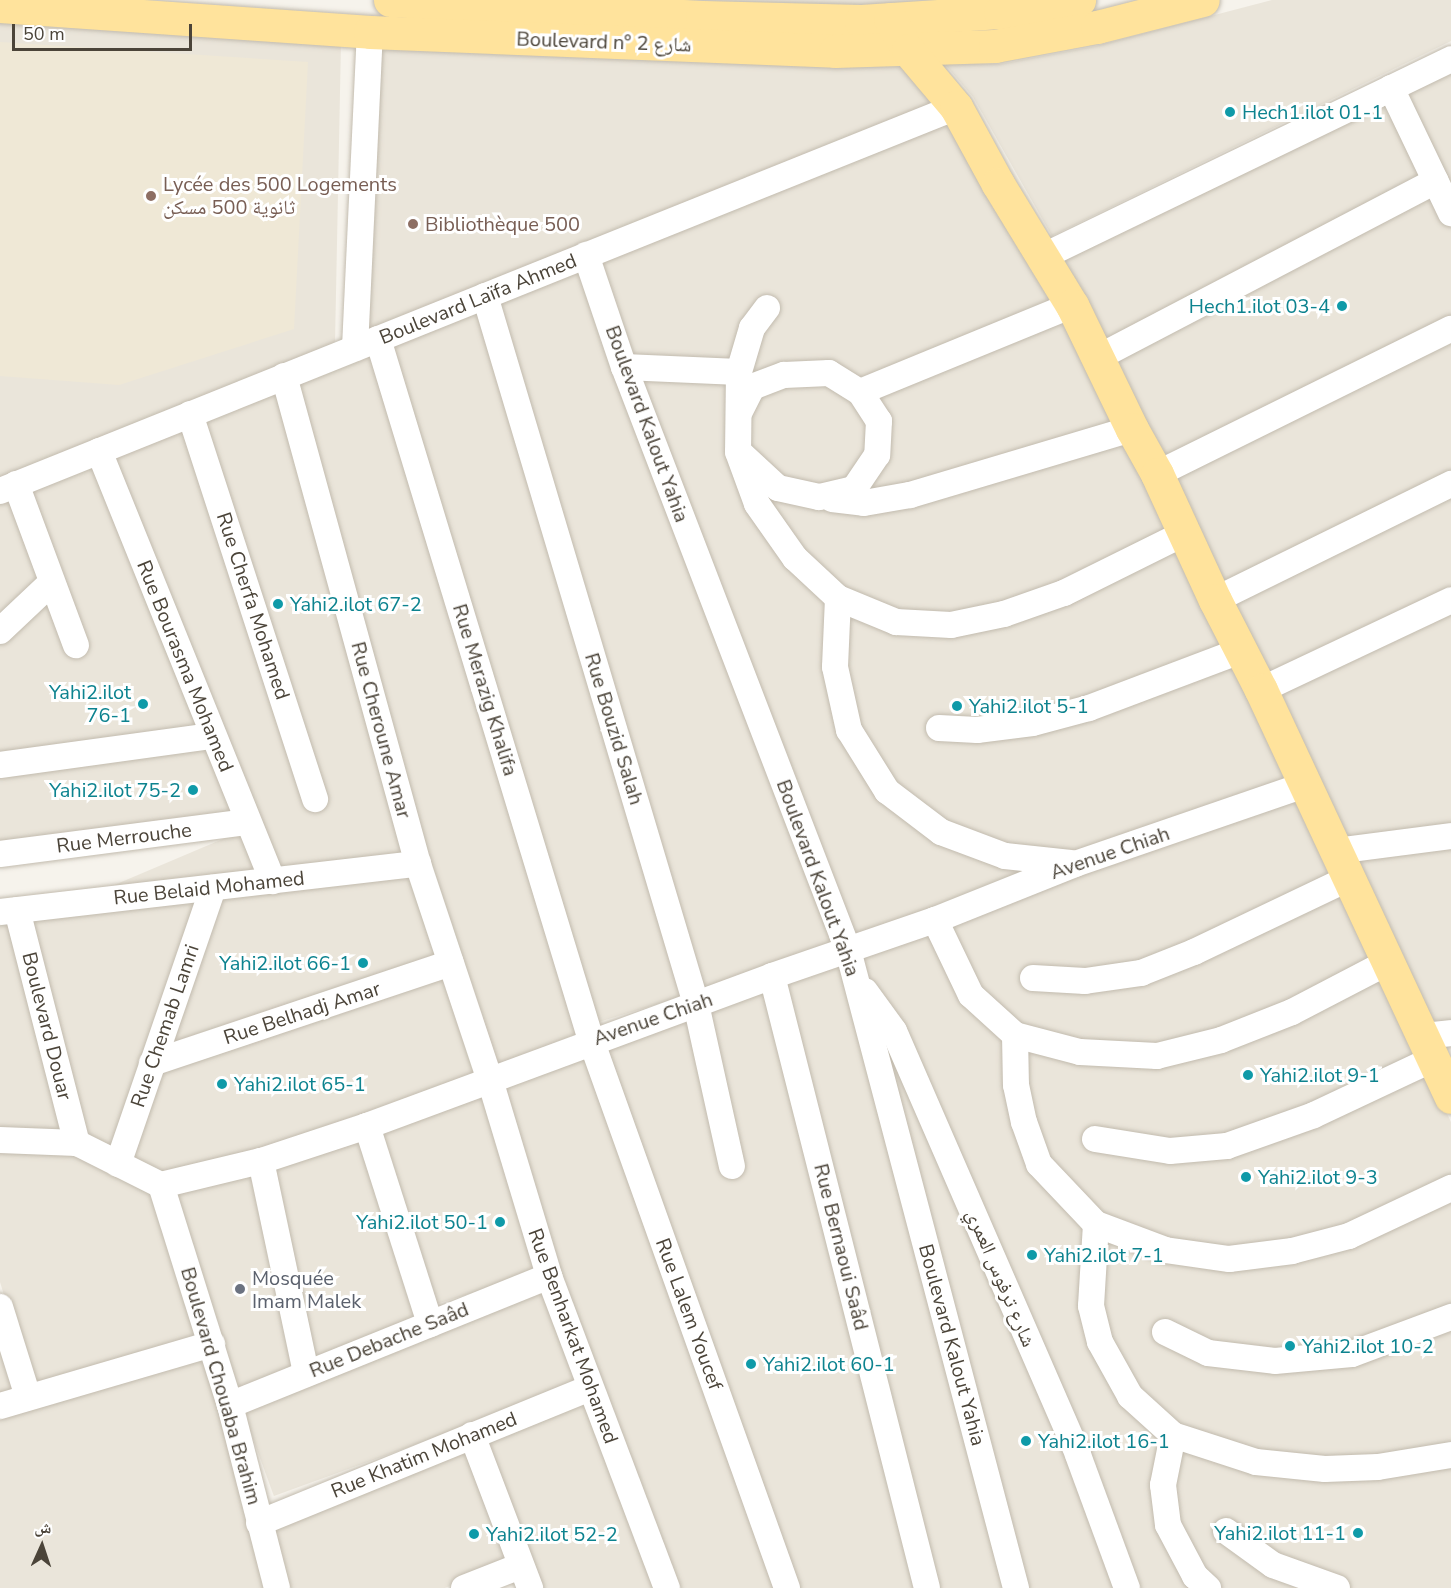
<!DOCTYPE html>
<meta charset="utf-8">
<style>
body{margin:0}
#map{position:relative;width:1451px;height:1588px;overflow:hidden;background:#f6f3ec;font-family:"Nunito Sans","Noto Naskh Arabic",sans-serif}
div>[style]{position:absolute}
[style*='--x']{left:calc(var(--x)*1px);top:calc(var(--y)*1px);width:calc(var(--w)*1px);rotate:calc(var(--a)*1deg)}
.residential>*{inset:0;background:#eae5da;transform-origin:0 0}
.education>*{inset:0;background:#efe8d6}
.roads{filter:drop-shadow(0 0 2px #c2bbae) drop-shadow(0 0 2px #c2bbae)}
.minor>*{height:26px;margin:-13px;padding:0 13px;transform-origin:13px;border-radius:13px;background:#fff}
.major>*{height:33px;margin:-16.5px;padding:0 16.5px;transform-origin:16.5px;border-radius:16.5px;background:#ffe39c}
.dots>*{width:16px;height:16px;translate:-50% -50%;box-sizing:border-box;border:3px solid #fff;border-radius:50%}
span{translate:-50% -50%;white-space:nowrap;text-align:center;line-height:1.15;-webkit-text-stroke:6px #fff;paint-order:stroke}
.street-label{font-size:20px;color:#4b4439}
.culture-label{font-size:20px;color:#0d838f}
.left{translate:0 -50%;text-align:left}
.right{translate:-100% -50%;text-align:right}
.education-label{font-size:20px;color:#785e54}
.worship-label{font-size:20px;color:#5b616d}
.north{position:absolute;left:12px;top:1516px;width:60px;height:60px;-webkit-text-stroke:4px #fff;paint-order:stroke;rotate:3deg;font-size:16px;font-weight:700;line-height:24px;text-align:center;color:#4b4439}
.north::after{content:'';display:block;margin:auto;width:21px;height:27px;background:#4b4439;clip-path:polygon(50% 0,100% 100%,50% 72%,0 100%)}
.scale{position:absolute;left:12px;top:24px;width:180px;height:27px;box-sizing:border-box;border:3px solid #4b4439;border-top:0;padding-left:8px;font-size:18px;line-height:21px;white-space:nowrap;color:#4b4439;-webkit-text-stroke:4px #fff;paint-order:stroke}
</style>
<div id="map">
<div class="residential">
<div style="clip-path:polygon(609px 0,1005px 0,859px 11px)"></div>
<div style="clip-path:polygon(1272px 0,1451px 0,1451px 41px,1052px 236px,973px 97px,944px 63px,1000px 64px,1096px 46px)"></div>
<div style="clip-path:polygon(0 17px,341px 42px,335px 344px,0 478px)"></div>
<div style="clip-path:polygon(364px 44px,903px 62px,936px 103px,358px 335px)"></div>
<div style="clip-path:polygon(1451px 67px,1451px 197px,1401px 91px)"></div>
<div style="clip-path:polygon(1388px 98px,1426px 178px,1102px 343px,1053px 251px)"></div>
<div style="clip-path:polygon(950px 121px,1064px 316px,1233px 662px,1451px 1122px,1451px 1588px,934px 1588px,782px 984px,699px 992px,495px 304px)"></div>
<div style="clip-path:polygon(1432px 191px,1451px 227px,1451px 320px,1165px 460px,1112px 359px)"></div>
<div style="left:482px;top:309px;width:716px;height:101px;rotate:73deg"></div>
<div style="clip-path:polygon(1451px 336px,1451px 476px,1223px 588px,1171px 475px)"></div>
<div style="clip-path:polygon(375px 352px,581px 1032px,493px 1067px,425px 863px,295px 385px)"></div>
<div style="clip-path:polygon(281px 390px,409px 858px,278px 873px,109px 459px)"></div>
<div style="clip-path:polygon(96px 464px,203px 730px,0 759px,0 641px,49px 594px,26px 492px)"></div>
<div style="clip-path:polygon(1451px 492px,1451px 592px,1268px 680px,1229px 601px)"></div>
<div style="clip-path:polygon(13px 498px,44px 580px,0 621px,0 503px)"></div>
<div style="clip-path:polygon(1451px 608px,1451px 829px,1346px 843px,1274px 692px)"></div>
<div style="clip-path:polygon(207px 744px,237px 817px,0 848px,0 773px)"></div>
<div style="left:244px;top:830px;width:49px;height:246px;rotate:67deg"></div>
<div style="clip-path:polygon(1451px 845px,1451px 1025px,1430px 1027px,1352px 859px)"></div>
<div style="clip-path:polygon(413px 872px,442px 959px,163px 1052px,219px 894px)"></div>
<div style="clip-path:polygon(203px 896px,115px 1150px,82px 1132px,26px 916px)"></div>
<div style="clip-path:polygon(12px 917px,67px 1131px,0 1128px,0 919px)"></div>
<div style="clip-path:polygon(447px 972px,479px 1072px,256px 1151px,164px 1173px,128px 1156px,158px 1068px)"></div>
<div style="clip-path:polygon(768px 989px,920px 1588px,794px 1588px,602px 1049px)"></div>
<div style="clip-path:polygon(589px 1054px,779px 1588px,675px 1588px,598px 1391px,500px 1088px)"></div>
<div style="left:487px;top:1094px;width:186px;height:117px;rotate:73deg"></div>
<div style="clip-path:polygon(364px 1138px,421px 1319px,311px 1363px,270px 1170px)"></div>
<div style="clip-path:polygon(0 1151px,74px 1153px,152px 1194px,199px 1340px,33px 1389px,0 1282px)"></div>
<div style="clip-path:polygon(256px 1174px,298px 1369px,239px 1394px,176px 1193px)"></div>
<div style="left:544px;top:1285px;width:106px;height:326px;rotate:70deg"></div>
<div style="clip-path:polygon(0 1330px,19px 1393px,0 1398px)"></div>
<div style="clip-path:polygon(203px 1354px,265px 1588px,0 1588px,0 1413px)"></div>
<div style="clip-path:polygon(586px 1397px,660px 1588px,537px 1588px,481px 1439px)"></div>
<div style="clip-path:polygon(468px 1445px,511px 1562px,445px 1588px,289px 1588px,272px 1525px)"></div>
</div>
<div class="education">
<div style="clip-path:polygon(0 42px,308px 62px,294px 329px,119px 385px,0 376px)"></div>
</div>
<div class="roads">
<div class="minor">
<div style="--x:1391;--y:88;--w:139;--a:64.4"></div>
<div style="--x:586;--y:255;--w:118;--a:71.3"></div>
<div style="--x:624;--y:367;--w:625;--a:68.98"></div>
<div style="--x:848;--y:950;--w:660;--a:75.25"></div>
<div style="--x:1042;--y:257;--w:454;--a:-25.8"></div>
<div style="--x:485;--y:296;--w:739;--a:73.4"></div>
<div style="--x:696;--y:1004;--w:166;--a:77.5"></div>
<div style="--x:767;--y:308;--w:25;--a:127"></div>
<div style="--x:752;--y:328;--w:46;--a:106.5"></div>
<div style="--x:739;--y:372;--w:80;--a:90.7"></div>
<div style="--x:738;--y:452;--w:55;--a:69.9"></div>
<div style="--x:757;--y:504;--w:66;--a:54.9"></div>
<div style="--x:795;--y:558;--w:59;--a:42.9"></div>
<div style="--x:838;--y:598;--w:63;--a:22.5"></div>
<div style="--x:896;--y:622;--w:55;--a:3.1"></div>
<div style="--x:951;--y:625;--w:54;--a:-11.7"></div>
<div style="--x:1004;--y:614;--w:64;--a:-19.3"></div>
<div style="--x:1064;--y:593;--w:133;--a:-26.4"></div>
<div style="--x:378;--y:339;--w:733;--a:73.1"></div>
<div style="--x:591;--y:1040;--w:582;--a:70.32"></div>
<div style="--x:355;--y:348;--w:316;--a:-87.3"></div>
<div style="--x:1097;--y:358;--w:382;--a:-27.6"></div>
<div style="--x:624;--y:367;--w:115;--a:2.5"></div>
<div style="--x:284;--y:376;--w:506;--a:74.65"></div>
<div style="--x:418;--y:864;--w:228;--a:71.6"></div>
<div style="--x:490;--y:1080;--w:205;--a:73.2"></div>
<div style="--x:549;--y:1276;--w:334;--a:69.3"></div>
<div style="--x:860;--y:392;--w:229;--a:-22.3"></div>
<div style="--x:739;--y:413;--w:29;--a:-63"></div>
<div style="--x:752;--y:387;--w:34;--a:-21"></div>
<div style="--x:784;--y:375;--w:45;--a:-2.5"></div>
<div style="--x:829;--y:373;--w:36;--a:32"></div>
<div style="--x:860;--y:392;--w:35;--a:57"></div>
<div style="--x:879;--y:421;--w:34;--a:93"></div>
<div style="--x:877;--y:455;--w:41;--a:124.1"></div>
<div style="--x:854;--y:489;--w:36;--a:167"></div>
<div style="--x:819;--y:497;--w:42;--a:-167.6"></div>
<div style="--x:778;--y:488;--w:50;--a:-137.4"></div>
<div style="--x:190;--y:414;--w:405;--a:72"></div>
<div style="--x:99;--y:451;--w:464;--a:68"></div>
<div style="--x:1157;--y:474;--w:328;--a:-26.3"></div>
<div style="--x:16;--y:484;--w:172;--a:69.6"></div>
<div style="--x:0;--y:491;--w:1030;--a:-21.88"></div>
<div style="--x:832;--y:499;--w:32;--a:7"></div>
<div style="--x:864;--y:503;--w:47;--a:-9.9"></div>
<div style="--x:910;--y:495;--w:232;--a:-16.6"></div>
<div style="--x:838;--y:598;--w:69;--a:92.5"></div>
<div style="--x:835;--y:667;--w:65;--a:77.5"></div>
<div style="--x:849;--y:730;--w:72;--a:58.1"></div>
<div style="--x:887;--y:791;--w:68;--a:37.2"></div>
<div style="--x:941;--y:832;--w:68;--a:20.6"></div>
<div style="--x:1005;--y:856;--w:66;--a:6.1"></div>
<div style="--x:1215;--y:600;--w:263;--a:-26.2"></div>
<div style="--x:0;--y:631;--w:71;--a:-43.3"></div>
<div style="--x:1261;--y:690;--w:210;--a:-25.3"></div>
<div style="--x:939;--y:728;--w:38;--a:3"></div>
<div style="--x:977;--y:730;--w:56;--a:-7.1"></div>
<div style="--x:1033;--y:723;--w:58;--a:-15"></div>
<div style="--x:1089;--y:708;--w:161;--a:-20.7"></div>
<div style="--x:0;--y:765;--w:214;--a:-7.8"></div>
<div style="--x:1336;--y:851;--w:116;--a:-7.4"></div>
<div style="--x:0;--y:854;--w:250;--a:-7.4"></div>
<div style="--x:17;--y:910;--w:241;--a:75.6"></div>
<div style="--x:0;--y:912;--w:421;--a:-6.6"></div>
<div style="--x:935;--y:920;--w:83;--a:64.4"></div>
<div style="--x:971;--y:995;--w:59;--a:42.3"></div>
<div style="--x:1015;--y:1035;--w:67;--a:14.7"></div>
<div style="--x:1080;--y:1052;--w:77;--a:3"></div>
<div style="--x:1157;--y:1056;--w:66;--a:-14"></div>
<div style="--x:1221;--y:1040;--w:76;--a:-21.5"></div>
<div style="--x:1292;--y:1012;--w:108;--a:-27.5"></div>
<div style="--x:772;--y:976;--w:631;--a:75.79"></div>
<div style="--x:1033;--y:978;--w:52;--a:3.3"></div>
<div style="--x:1085;--y:981;--w:57;--a:-8.1"></div>
<div style="--x:1141;--y:973;--w:57;--a:-21.6"></div>
<div style="--x:1194;--y:952;--w:172;--a:-25.5"></div>
<div style="--x:865;--y:991;--w:49;--a:54.1"></div>
<div style="--x:894;--y:1031;--w:462;--a:66.5"></div>
<div style="--x:1078;--y:1455;--w:142;--a:69.8"></div>
<div style="--x:1015;--y:1035;--w:50;--a:88.9"></div>
<div style="--x:1016;--y:1085;--w:38;--a:78"></div>
<div style="--x:1024;--y:1122;--w:45;--a:70.3"></div>
<div style="--x:1039;--y:1164;--w:83;--a:46.5"></div>
<div style="--x:1096;--y:1224;--w:74;--a:20.6"></div>
<div style="--x:1165;--y:1250;--w:65;--a:8"></div>
<div style="--x:1229;--y:1259;--w:64;--a:-7.2"></div>
<div style="--x:1292;--y:1251;--w:59;--a:-14.7"></div>
<div style="--x:1349;--y:1236;--w:113;--a:-25.2"></div>
<div style="--x:1423;--y:1036;--w:28;--a:-6"></div>
<div style="--x:152;--y:1063;--w:315;--a:-18.5"></div>
<div style="--x:367;--y:1126;--w:208;--a:72.3"></div>
<div style="--x:1095;--y:1139;--w:76;--a:9.1"></div>
<div style="--x:1170;--y:1151;--w:57;--a:-5"></div>
<div style="--x:1227;--y:1146;--w:92;--a:-19.6"></div>
<div style="--x:1314;--y:1115;--w:132;--a:-25.2"></div>
<div style="--x:0;--y:1140;--w:77;--a:2.2"></div>
<div style="--x:77;--y:1143;--w:94;--a:26.6"></div>
<div style="--x:161;--y:1185;--w:103;--a:-13.5"></div>
<div style="--x:261;--y:1161;--w:112;--a:-18.3"></div>
<div style="--x:367;--y:1126;--w:432;--a:-20.3"></div>
<div style="--x:772;--y:976;--w:172;--a:-19"></div>
<div style="--x:935;--y:920;--w:151;--a:-21.8"></div>
<div style="--x:1075;--y:864;--w:242;--a:-19"></div>
<div style="--x:261;--y:1161;--w:217;--a:78"></div>
<div style="--x:118;--y:1164;--w:292;--a:-71"></div>
<div style="--x:161;--y:1185;--w:231;--a:72.6"></div>
<div style="--x:230;--y:1405;--w:189;--a:75.6"></div>
<div style="--x:1096;--y:1224;--w:82;--a:93.5"></div>
<div style="--x:1091;--y:1306;--w:37;--a:76"></div>
<div style="--x:1100;--y:1342;--w:62;--a:60.9"></div>
<div style="--x:1130;--y:1396;--w:58;--a:42.2"></div>
<div style="--x:1173;--y:1435;--w:87;--a:18"></div>
<div style="--x:1256;--y:1462;--w:69;--a:5.8"></div>
<div style="--x:1325;--y:1469;--w:53;--a:-2.2"></div>
<div style="--x:1378;--y:1467;--w:74;--a:-9.3"></div>
<div style="--x:0;--y:1307;--w:94;--a:72.7"></div>
<div style="--x:1165;--y:1332;--w:48;--a:26"></div>
<div style="--x:1208;--y:1353;--w:67;--a:6.8"></div>
<div style="--x:1275;--y:1361;--w:77;--a:-5.2"></div>
<div style="--x:1352;--y:1354;--w:106;--a:-20.5"></div>
<div style="--x:230;--y:1405;--w:344;--a:-22"></div>
<div style="--x:0;--y:1406;--w:221;--a:-16.3"></div>
<div style="--x:472;--y:1435;--w:164;--a:69.2"></div>
<div style="--x:1173;--y:1435;--w:51;--a:101.3"></div>
<div style="--x:1163;--y:1485;--w:40;--a:82.9"></div>
<div style="--x:1168;--y:1525;--w:58;--a:62.1"></div>
<div style="--x:1195;--y:1576;--w:18;--a:43"></div>
<div style="--x:259;--y:1523;--w:357;--a:-22.2"></div>
<div style="--x:1226;--y:1531;--w:58;--a:35.9"></div>
<div style="--x:1273;--y:1565;--w:68;--a:19.8"></div>
<div style="--x:464;--y:1588;--w:60;--a:-21.4"></div>
</div>
<div class="major">
<div style="--x:390;--y:0;--w:312;--a:3.1"></div>
<div style="--x:702;--y:17;--w:159;--a:1.4"></div>
<div style="--x:861;--y:21;--w:139;--a:-3.7"></div>
<div style="--x:1000;--y:12;--w:80;--a:-8.6"></div>
<div style="--x:0;--y:6;--w:371;--a:4"></div>
<div style="--x:370;--y:32;--w:465;--a:2.3"></div>
<div style="--x:835;--y:51;--w:160;--a:-1.8"></div>
<div style="--x:995;--y:46;--w:104;--a:-10.6"></div>
<div style="--x:1097;--y:27;--w:109;--a:-14.3"></div>
<div style="--x:890;--y:19;--w:36;--a:60"></div>
<div style="--x:908;--y:50;--w:75;--a:49.9"></div>
<div style="--x:956;--y:107;--w:88;--a:61.4"></div>
<div style="--x:998;--y:184;--w:142;--a:58.6"></div>
<div style="--x:1072;--y:305;--w:138;--a:64.2"></div>
<div style="--x:1132;--y:429;--w:51;--a:60.9"></div>
<div style="--x:1157;--y:474;--w:139;--a:65.3"></div>
<div style="--x:1215;--y:600;--w:101;--a:62.9"></div>
<div style="--x:1261;--y:690;--w:449;--a:65"></div>
</div>
</div>
<div class="dots">
<div style="left:1230px;top:112px;background:#0f9aa8"></div>
<div style="left:151px;top:196px;background:#8d6e63"></div>
<div style="left:413px;top:224px;background:#8d6e63"></div>
<div style="left:1342px;top:306px;background:#0f9aa8"></div>
<div style="left:278px;top:604px;background:#0f9aa8"></div>
<div style="left:143px;top:704px;background:#0f9aa8"></div>
<div style="left:957px;top:706px;background:#0f9aa8"></div>
<div style="left:193px;top:790px;background:#0f9aa8"></div>
<div style="left:363px;top:963px;background:#0f9aa8"></div>
<div style="left:1248px;top:1075px;background:#0f9aa8"></div>
<div style="left:222px;top:1084px;background:#0f9aa8"></div>
<div style="left:1246px;top:1177px;background:#0f9aa8"></div>
<div style="left:500px;top:1222px;background:#0f9aa8"></div>
<div style="left:1032px;top:1255px;background:#0f9aa8"></div>
<div style="left:240px;top:1289px;background:#6b7280"></div>
<div style="left:1290px;top:1346px;background:#0f9aa8"></div>
<div style="left:751px;top:1364px;background:#0f9aa8"></div>
<div style="left:1026px;top:1441px;background:#0f9aa8"></div>
<div style="left:1358px;top:1533px;background:#0f9aa8"></div>
<div style="left:474px;top:1534px;background:#0f9aa8"></div>
</div>
<div class="street-label">
<span style="left:604px;top:42px;rotate:2deg">Boulevard n° شارع 2</span>
<span style="left:478px;top:299px;rotate:-22deg">Boulevard Laïfa Ahmed</span>
<span style="left:647px;top:424px;rotate:70deg">Boulevard Kalout Yahia</span>
<span style="left:253px;top:606px;rotate:72deg">Rue Cherfa Mohamed</span>
<span style="left:185px;top:666px;rotate:68deg">Rue Bourasma Mohamed</span>
<span style="left:485px;top:690px;rotate:73deg">Rue Merazig Khalifa</span>
<span style="left:614px;top:729px;rotate:73deg">Rue Bouzid Salah</span>
<span style="left:381px;top:730px;rotate:75deg">Rue Cheroune Amar</span>
<span style="left:124px;top:838px;rotate:-7deg">Rue Merrouche</span>
<span style="left:1110px;top:853px;rotate:-19deg">Avenue Chiah</span>
<span style="left:818px;top:878px;rotate:70deg">Boulevard Kalout Yahia</span>
<span style="left:209px;top:888px;rotate:-6deg">Rue Belaid Mohamed</span>
<span style="left:302px;top:1013px;rotate:-18deg">Rue Belhadj Amar</span>
<span style="left:653px;top:1019px;rotate:-19deg">Avenue Chiah</span>
<span style="left:47px;top:1026px;rotate:76deg">Boulevard Douar</span>
<span style="left:165px;top:1026px;rotate:-71deg">Rue Chemab Lamri</span>
<span style="left:841px;top:1247px;rotate:76deg">Rue Bernaoui Saâd</span>
<span style="left:1001px;top:1278px;rotate:67deg">شارع ترفوس العمري</span>
<span style="left:689px;top:1314px;rotate:70deg">Rue Lalem Youcef</span>
<span style="left:573px;top:1336px;rotate:70deg">Rue Benharkat Mohamed</span>
<span style="left:389px;top:1340px;rotate:-22deg">Rue Debache Saâd</span>
<span style="left:952px;top:1345px;rotate:75deg">Boulevard Kalout Yahia</span>
<span style="left:221px;top:1386px;rotate:74deg">Boulevard Chouaba Brahim</span>
<span style="left:424px;top:1455px;rotate:-22deg">Rue Khatim Mohamed</span>
</div>
<div class="culture-label">
<span class="left" style="left:1242px;top:112px">Hech1.ilot 01-1</span>
<span class="right" style="left:1330px;top:306px">Hech1.ilot 03-4</span>
<span class="left" style="left:290px;top:604px">Yahi2.ilot 67-2</span>
<span class="right" style="left:131px;top:704px">Yahi2.ilot<br>76-1</span>
<span class="left" style="left:969px;top:706px">Yahi2.ilot 5-1</span>
<span class="right" style="left:181px;top:790px">Yahi2.ilot 75-2</span>
<span class="right" style="left:351px;top:963px">Yahi2.ilot 66-1</span>
<span class="left" style="left:1260px;top:1075px">Yahi2.ilot 9-1</span>
<span class="left" style="left:234px;top:1084px">Yahi2.ilot 65-1</span>
<span class="left" style="left:1258px;top:1177px">Yahi2.ilot 9-3</span>
<span class="right" style="left:488px;top:1222px">Yahi2.ilot 50-1</span>
<span class="left" style="left:1044px;top:1255px">Yahi2.ilot 7-1</span>
<span class="left" style="left:1302px;top:1346px">Yahi2.ilot 10-2</span>
<span class="left" style="left:763px;top:1364px">Yahi2.ilot 60-1</span>
<span class="left" style="left:1038px;top:1441px">Yahi2.ilot 16-1</span>
<span class="right" style="left:1346px;top:1533px">Yahi2.ilot 11-1</span>
<span class="left" style="left:486px;top:1534px">Yahi2.ilot 52-2</span>
</div>
<div class="education-label">
<span class="left" style="left:163px;top:196px">Lycée des 500 Logements<br>ثانوية 500 مسكن</span>
<span class="left" style="left:425px;top:224px">Bibliothèque 500</span>
</div>
<div class="worship-label">
<span class="left" style="left:252px;top:1290px">Mosquée<br>Imam Malek</span>
</div>
<div class="north">ش</div>
<div class="scale">50 m</div>
</div>
